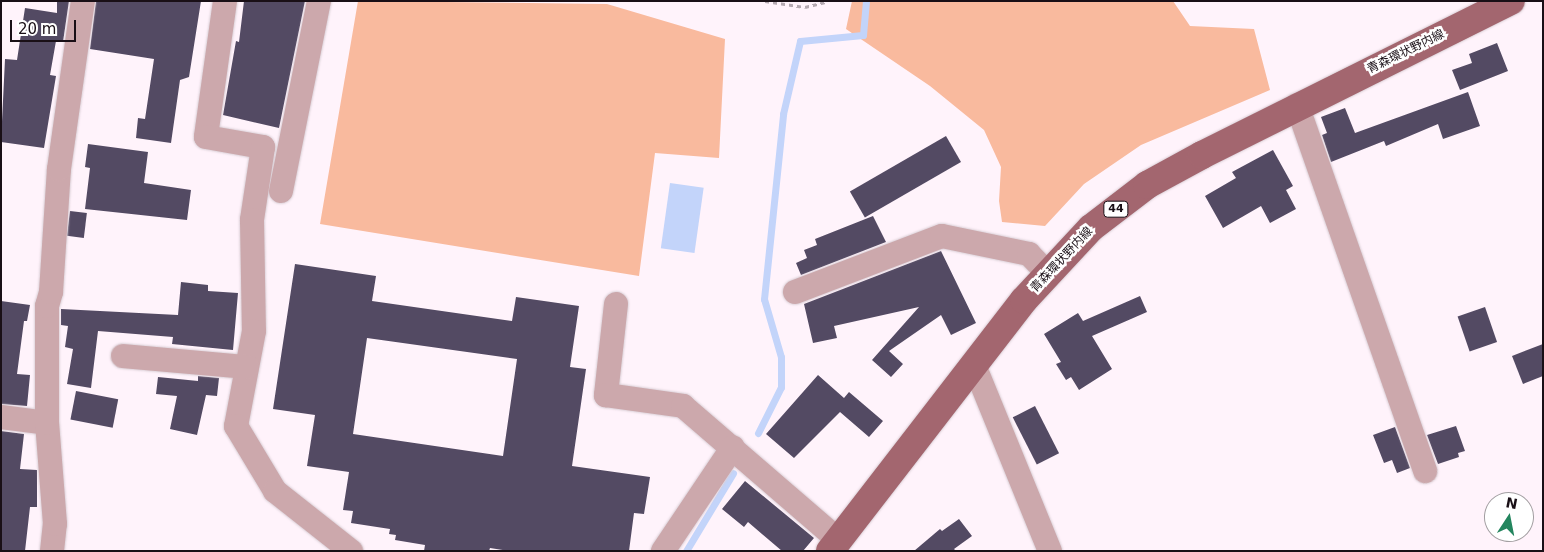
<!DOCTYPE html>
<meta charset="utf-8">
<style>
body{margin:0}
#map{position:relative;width:1544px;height:552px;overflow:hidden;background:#fff3fb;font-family:"DejaVu Sans","Noto Sans JP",sans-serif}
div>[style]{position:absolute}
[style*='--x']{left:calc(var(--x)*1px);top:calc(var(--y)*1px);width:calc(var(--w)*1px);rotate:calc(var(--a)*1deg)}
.green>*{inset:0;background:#f9ba9e}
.water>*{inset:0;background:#c3d4fa;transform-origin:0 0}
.stream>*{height:7px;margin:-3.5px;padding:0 3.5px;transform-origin:3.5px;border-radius:3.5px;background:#c3d4fa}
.building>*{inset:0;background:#534a63;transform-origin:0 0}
.path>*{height:3px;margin-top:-1.5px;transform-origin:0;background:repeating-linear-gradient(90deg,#b4a8b0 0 4px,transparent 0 8px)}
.roads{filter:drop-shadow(0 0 1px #dacfd6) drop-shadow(0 0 1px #dacfd6)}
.minor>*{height:24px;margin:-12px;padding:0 12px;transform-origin:12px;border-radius:12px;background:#cca8ac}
.major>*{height:28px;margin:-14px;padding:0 14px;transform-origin:14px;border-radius:14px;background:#a3666f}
span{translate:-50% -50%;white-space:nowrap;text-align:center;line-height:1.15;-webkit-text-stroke:5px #fff;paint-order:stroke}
.shield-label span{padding:1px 4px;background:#fff;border:1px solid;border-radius:4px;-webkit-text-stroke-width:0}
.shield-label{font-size:11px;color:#190f16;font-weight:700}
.street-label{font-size:12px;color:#190f16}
.frame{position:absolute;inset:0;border:2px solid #190f16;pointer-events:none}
.north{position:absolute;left:1484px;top:492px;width:50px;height:50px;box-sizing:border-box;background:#fff;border:1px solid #a39fa2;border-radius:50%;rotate:11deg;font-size:14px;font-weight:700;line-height:20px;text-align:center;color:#190f16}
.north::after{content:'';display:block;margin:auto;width:18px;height:22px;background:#23855e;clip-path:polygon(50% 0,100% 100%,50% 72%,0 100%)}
.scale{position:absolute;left:10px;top:20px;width:66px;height:22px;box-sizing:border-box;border:2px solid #190f16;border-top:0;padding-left:6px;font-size:15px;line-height:18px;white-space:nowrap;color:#190f16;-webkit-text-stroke:4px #fff;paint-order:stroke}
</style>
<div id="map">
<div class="green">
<div style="clip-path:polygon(358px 1px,607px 4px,725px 39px,719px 158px,655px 153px,639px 276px,320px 224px)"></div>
<div style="clip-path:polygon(852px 1px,1173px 1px,1190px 26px,1254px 29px,1270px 90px,1141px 145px,1084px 184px,1045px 226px,1002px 222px,999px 201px,1001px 167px,984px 130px,930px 86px,846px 29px)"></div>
</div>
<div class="water">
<div style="left:670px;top:183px;width:34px;height:66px;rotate:8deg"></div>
</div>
<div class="stream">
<div style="--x:758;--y:433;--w:51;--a:-63.4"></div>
<div style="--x:781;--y:387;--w:30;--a:-90"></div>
<div style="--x:781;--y:357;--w:60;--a:-106.3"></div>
<div style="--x:764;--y:299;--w:186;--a:-84.1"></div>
<div style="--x:783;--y:114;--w:75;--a:-76.9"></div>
<div style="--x:800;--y:41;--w:63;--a:-5.4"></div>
<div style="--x:863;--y:35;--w:34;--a:-85"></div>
<div style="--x:686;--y:551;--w:91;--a:-58.9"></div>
</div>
<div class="building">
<div style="clip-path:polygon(57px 1px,69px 1px,63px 42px,56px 41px,50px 75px,56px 76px,44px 148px,1px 142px,5px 59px,17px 60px,25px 8px,57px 13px)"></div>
<div style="clip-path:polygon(96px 1px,201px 1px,189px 77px,180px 80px,171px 143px,136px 138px,138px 118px,145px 119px,154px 59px,90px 49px)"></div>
<div style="clip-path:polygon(244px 1px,305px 1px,279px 128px,223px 115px,236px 41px,239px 42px)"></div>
<div style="clip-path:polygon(1497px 43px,1508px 71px,1460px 90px,1452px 70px,1472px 63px,1469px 54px)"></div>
<div style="clip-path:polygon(1468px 92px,1480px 126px,1443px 139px,1438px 124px,1386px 146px,1384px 141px,1331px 162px,1322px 135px,1327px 133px,1321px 117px,1345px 108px,1355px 133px)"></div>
<div style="left:946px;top:136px;width:30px;height:111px;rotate:60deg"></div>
<div style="clip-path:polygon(88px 144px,148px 152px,144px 183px,191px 190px,187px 220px,85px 209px,90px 168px,85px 167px)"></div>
<div style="clip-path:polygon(1273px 150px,1293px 186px,1286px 190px,1296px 209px,1270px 223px,1261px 206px,1223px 228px,1205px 196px,1236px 178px,1232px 172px)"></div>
<div style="left:70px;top:211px;width:17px;height:25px;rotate:7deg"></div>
<div style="clip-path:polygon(873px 216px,886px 242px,801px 275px,796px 263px,807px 258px,804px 250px,817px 245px,815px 239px)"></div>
<div style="clip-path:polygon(941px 251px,976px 323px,951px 335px,941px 315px,889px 351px,903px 364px,891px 377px,872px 360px,919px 307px,834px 326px,837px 338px,813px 343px,804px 304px)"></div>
<div style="clip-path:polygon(evenodd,295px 264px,376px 276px,372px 301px,512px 321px,516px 297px,579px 306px,570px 367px,586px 369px,572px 466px,650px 477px,644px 514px,634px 513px,629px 551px,509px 551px,490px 548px,489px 551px,424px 551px,425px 545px,395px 540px,396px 535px,389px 534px,390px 529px,351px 523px,353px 511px,343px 510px,349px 472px,307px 466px,315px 415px,273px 409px,295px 264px,367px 338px,517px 359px,503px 456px,353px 434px,367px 338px)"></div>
<div style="clip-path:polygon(181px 282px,208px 285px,208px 291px,238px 293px,233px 350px,172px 344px,173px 337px,98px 331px,91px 388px,67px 384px,73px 349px,65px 347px,68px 326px,61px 325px,61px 309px,178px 315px)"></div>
<div style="clip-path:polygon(1140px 296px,1147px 312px,1092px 336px,1112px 369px,1079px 390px,1071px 377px,1066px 380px,1056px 364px,1061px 362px,1044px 334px,1078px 313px,1083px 321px)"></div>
<div style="clip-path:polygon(1px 301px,30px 305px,27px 321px,24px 321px,17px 374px,30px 375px,27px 406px,1px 404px)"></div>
<div style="left:1485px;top:307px;width:37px;height:29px;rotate:71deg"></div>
<div style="clip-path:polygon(1543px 344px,1543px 376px,1523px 384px,1512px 356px)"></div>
<div style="clip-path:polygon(818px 375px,844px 398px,849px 392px,883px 421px,869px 437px,840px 412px,794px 458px,766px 434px)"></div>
<div style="clip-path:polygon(198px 376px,219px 378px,217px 396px,206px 395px,197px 435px,170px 429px,177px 396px,156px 394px,158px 377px,198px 381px)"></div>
<div style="left:76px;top:391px;width:43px;height:29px;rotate:11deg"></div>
<div style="left:1035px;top:406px;width:53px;height:25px;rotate:63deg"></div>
<div style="clip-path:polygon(1456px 426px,1465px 451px,1458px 453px,1459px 457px,1438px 464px,1427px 435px)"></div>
<div style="clip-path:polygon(1395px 427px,1410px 468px,1397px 473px,1392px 460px,1384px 463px,1373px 435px)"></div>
<div style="clip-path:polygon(1px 431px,24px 434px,20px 469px,37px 470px,37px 507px,30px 507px,25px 551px,1px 551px)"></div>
<div style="clip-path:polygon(745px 481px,814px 538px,803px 551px,782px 551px,748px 522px,744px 527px,722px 509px)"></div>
<div style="clip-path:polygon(959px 519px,972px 536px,954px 549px,956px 551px,914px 551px,940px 529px,942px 531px)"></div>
</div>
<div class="path">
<div style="--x:765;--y:1;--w:40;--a:8.5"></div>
<div style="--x:805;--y:7;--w:21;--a:-14"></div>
</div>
<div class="roads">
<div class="minor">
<div style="--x:225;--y:1;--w:137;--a:98"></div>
<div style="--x:206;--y:137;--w:58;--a:10"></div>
<div style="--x:263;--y:147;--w:74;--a:98.6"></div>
<div style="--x:252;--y:220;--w:111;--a:89"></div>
<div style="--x:254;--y:331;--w:97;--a:100.7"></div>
<div style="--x:236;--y:426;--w:76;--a:59"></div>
<div style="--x:275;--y:491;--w:97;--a:38.3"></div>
<div style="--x:1297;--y:105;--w:388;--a:70.7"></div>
<div style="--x:281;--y:191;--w:194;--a:-78.7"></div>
<div style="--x:795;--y:292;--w:157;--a:-20.9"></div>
<div style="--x:942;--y:236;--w:89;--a:11.7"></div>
<div style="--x:1029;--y:254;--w:28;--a:46"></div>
<div style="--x:616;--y:304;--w:92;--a:96.3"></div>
<div style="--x:606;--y:395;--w:78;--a:8.1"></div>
<div style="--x:683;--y:406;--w:205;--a:40.8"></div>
<div style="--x:123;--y:356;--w:124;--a:5.1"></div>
<div style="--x:974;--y:365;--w:201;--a:67.8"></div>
<div style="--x:1;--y:417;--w:46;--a:7.4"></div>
<div style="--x:52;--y:551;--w:27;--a:-84"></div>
<div style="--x:55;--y:524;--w:101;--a:-94.5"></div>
<div style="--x:47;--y:423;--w:117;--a:-90"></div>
<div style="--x:47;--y:306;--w:15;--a:-74"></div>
<div style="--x:51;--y:292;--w:123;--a:-86.3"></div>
<div style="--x:59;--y:169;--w:170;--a:-81.9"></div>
<div style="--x:663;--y:551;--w:125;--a:-56.1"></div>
</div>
<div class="major">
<div style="--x:830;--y:551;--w:317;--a:-52.3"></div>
<div style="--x:1024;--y:300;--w:98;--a:-47.1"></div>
<div style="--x:1091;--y:228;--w:71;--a:-37.5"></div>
<div style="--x:1147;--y:185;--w:63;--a:-28.6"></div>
<div style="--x:1202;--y:155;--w:345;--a:-26.5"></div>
</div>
</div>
<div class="shield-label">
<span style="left:1116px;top:209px">44</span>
</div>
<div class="street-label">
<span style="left:1406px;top:52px;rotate:-26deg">青森環状野内線</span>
<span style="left:1062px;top:260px;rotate:-47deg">青森環状野内線</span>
</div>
<div class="frame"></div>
<div class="north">N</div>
<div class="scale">20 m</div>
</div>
